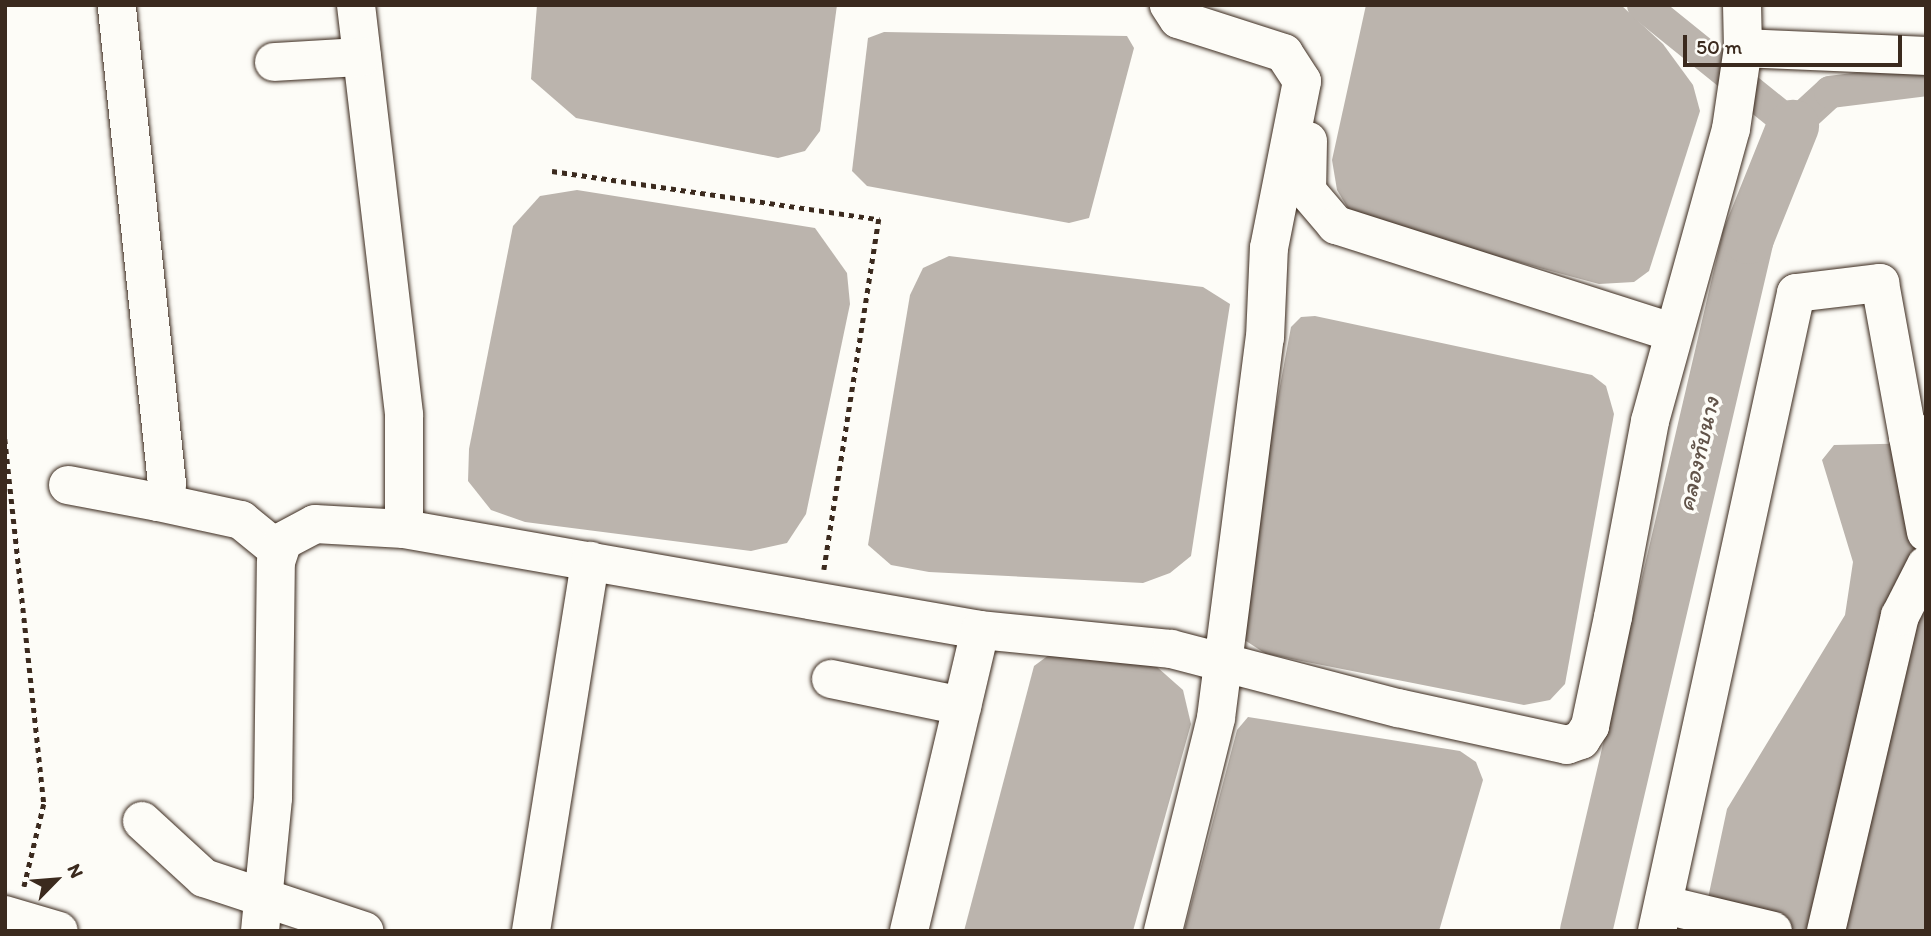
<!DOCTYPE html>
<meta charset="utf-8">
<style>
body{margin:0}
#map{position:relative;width:1931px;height:936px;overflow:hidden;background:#fdfcf7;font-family:Itim,"Playpen Sans Thai",sans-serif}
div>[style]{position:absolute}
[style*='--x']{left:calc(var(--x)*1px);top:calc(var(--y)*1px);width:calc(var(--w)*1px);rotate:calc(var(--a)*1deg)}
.water>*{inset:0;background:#bbb4ad}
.canal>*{height:32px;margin:-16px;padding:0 16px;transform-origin:16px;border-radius:16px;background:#bbb4ad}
.river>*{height:52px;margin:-26px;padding:0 26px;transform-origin:26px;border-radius:26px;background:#bbb4ad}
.path>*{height:4.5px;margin-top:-2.25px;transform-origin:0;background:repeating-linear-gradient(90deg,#3b2a1e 0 5px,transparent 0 10px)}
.roads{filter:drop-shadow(0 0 2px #3b2a1e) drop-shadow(0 0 2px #3b2a1e)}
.minor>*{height:38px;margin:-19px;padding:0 19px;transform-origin:19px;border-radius:19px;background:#fdfcf7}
span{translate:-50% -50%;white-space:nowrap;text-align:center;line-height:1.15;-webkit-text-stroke:7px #fdfcf7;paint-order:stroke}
.water-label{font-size:24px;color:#615349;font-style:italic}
.frame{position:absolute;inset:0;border:7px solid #3b2a1e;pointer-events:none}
.north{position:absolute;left:21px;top:845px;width:70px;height:70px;-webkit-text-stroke:5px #fdfcf7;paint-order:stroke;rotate:65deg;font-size:19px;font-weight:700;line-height:28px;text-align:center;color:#3b2a1e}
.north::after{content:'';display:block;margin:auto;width:24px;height:32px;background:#3b2a1e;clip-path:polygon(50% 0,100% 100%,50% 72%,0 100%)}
.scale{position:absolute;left:1683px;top:35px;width:219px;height:32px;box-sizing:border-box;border:4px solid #3b2a1e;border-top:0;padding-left:9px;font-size:21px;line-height:24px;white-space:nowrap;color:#3b2a1e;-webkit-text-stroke:5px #fdfcf7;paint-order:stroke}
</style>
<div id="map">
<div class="water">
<div style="clip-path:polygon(537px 5px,837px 5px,820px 131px,805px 151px,778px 158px,576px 118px,531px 79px)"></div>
<div style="clip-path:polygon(1366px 5px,1621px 5px,1663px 44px,1693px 85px,1700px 111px,1649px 271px,1634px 282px,1599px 284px,1369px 222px,1349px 210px,1337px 190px,1332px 160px)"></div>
<div style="clip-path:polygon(884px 32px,1127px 36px,1134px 48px,1089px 218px,1069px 223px,867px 186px,852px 171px,868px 38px)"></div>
<div style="clip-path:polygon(577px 190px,815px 228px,847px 273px,850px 304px,806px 514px,787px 543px,751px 551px,525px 522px,491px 510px,468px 481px,469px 449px,513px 226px,540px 196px)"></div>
<div style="clip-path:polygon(949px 256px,1203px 287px,1230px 304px,1191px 556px,1170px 573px,1143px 583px,929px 572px,891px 565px,868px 545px,910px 295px,923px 268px)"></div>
<div style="clip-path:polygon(1315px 316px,1592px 375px,1606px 386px,1614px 414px,1565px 684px,1550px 700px,1524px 705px,1266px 654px,1243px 639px,1238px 611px,1291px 327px,1301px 317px)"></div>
<div style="clip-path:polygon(1926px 443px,1926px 931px,1701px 931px,1727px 809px,1845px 615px,1853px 562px,1822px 460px,1834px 445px)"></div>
<div style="clip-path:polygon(1057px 649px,1157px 667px,1183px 690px,1191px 724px,1133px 931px,964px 931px,1034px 666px)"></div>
<div style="clip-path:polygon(1248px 717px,1460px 751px,1476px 762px,1483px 780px,1439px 931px,1184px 931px,1237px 730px)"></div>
</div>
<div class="canal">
<div style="--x:1643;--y:5;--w:193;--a:38.9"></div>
<div style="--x:1793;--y:126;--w:50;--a:-42.6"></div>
<div style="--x:1830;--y:92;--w:97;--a:-7.1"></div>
</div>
<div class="river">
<div style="--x:1586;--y:931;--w:712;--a:-76.84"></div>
<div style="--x:1748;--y:238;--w:121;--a:-68.1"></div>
</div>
<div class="path">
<div style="--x:552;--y:171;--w:331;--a:8.4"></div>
<div style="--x:879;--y:219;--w:355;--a:98.9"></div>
<div style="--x:5;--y:439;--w:367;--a:83.9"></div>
<div style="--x:44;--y:804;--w:85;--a:103.5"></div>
</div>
<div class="roads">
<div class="minor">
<div style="--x:356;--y:5;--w:413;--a:83.3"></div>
<div style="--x:404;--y:415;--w:114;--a:90"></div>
<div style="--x:1743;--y:48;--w:183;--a:2.5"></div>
<div style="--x:274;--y:62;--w:88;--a:-3.3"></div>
<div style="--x:1308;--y:141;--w:50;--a:91.1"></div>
<div style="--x:1307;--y:191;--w:45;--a:49.5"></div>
<div style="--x:1336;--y:225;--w:353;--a:17.7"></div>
<div style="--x:1926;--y:434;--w:18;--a:171"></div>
<div style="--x:1908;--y:437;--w:97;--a:79.3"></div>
<div style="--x:68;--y:485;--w:92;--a:10.7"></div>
<div style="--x:158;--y:502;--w:20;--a:-63"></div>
<div style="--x:167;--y:484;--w:482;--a:-96"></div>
<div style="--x:158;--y:502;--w:85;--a:12.2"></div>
<div style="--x:241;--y:520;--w:49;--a:39.2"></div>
<div style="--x:831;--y:679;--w:134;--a:11.6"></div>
<div style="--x:142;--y:821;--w:84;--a:42.6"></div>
<div style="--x:204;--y:878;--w:169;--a:18.3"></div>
<div style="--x:1665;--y:905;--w:111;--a:13.5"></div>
<div style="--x:5;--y:915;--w:56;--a:16.5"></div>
<div style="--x:260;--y:931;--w:134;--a:-84.4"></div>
<div style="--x:273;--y:798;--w:236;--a:-89.3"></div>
<div style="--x:276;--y:562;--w:22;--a:-72"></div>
<div style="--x:283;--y:541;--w:36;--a:-28"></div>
<div style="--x:315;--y:524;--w:89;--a:3.2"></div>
<div style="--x:404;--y:529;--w:585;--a:9.95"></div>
<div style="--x:980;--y:630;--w:192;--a:5.7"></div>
<div style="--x:1171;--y:649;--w:235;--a:14.6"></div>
<div style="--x:1398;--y:708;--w:173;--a:12.3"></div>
<div style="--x:1567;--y:745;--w:15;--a:-20"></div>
<div style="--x:1581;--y:740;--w:17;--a:-57"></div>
<div style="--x:1590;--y:726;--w:111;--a:-78.1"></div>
<div style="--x:1613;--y:617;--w:199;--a:-79.3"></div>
<div style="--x:1650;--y:421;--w:303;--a:-74.5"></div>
<div style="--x:1731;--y:129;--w:82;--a:-81.6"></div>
<div style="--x:1743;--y:48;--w:43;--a:-91.3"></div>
<div style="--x:531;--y:931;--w:375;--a:-80.9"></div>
<div style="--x:909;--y:931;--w:309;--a:-76.7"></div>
<div style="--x:1163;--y:931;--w:219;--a:-76"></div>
<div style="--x:1216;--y:718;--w:383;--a:-82.7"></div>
<div style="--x:1265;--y:338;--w:90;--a:-87.5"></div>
<div style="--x:1269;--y:248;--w:170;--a:-78.8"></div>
<div style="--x:1302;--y:81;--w:33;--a:-123"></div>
<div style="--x:1284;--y:53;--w:111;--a:-162.2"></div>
<div style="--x:1178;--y:19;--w:17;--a:-123"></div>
<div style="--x:1657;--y:931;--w:653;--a:-77.71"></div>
<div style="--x:1796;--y:293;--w:85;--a:-6.8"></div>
<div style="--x:1880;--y:283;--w:157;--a:79.7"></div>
<div style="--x:1826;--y:931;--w:324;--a:-76.8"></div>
<div style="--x:1900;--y:616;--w:57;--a:-63"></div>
</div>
</div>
<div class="water-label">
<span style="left:1698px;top:454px;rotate:-77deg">คลองทับนาง</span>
</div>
<div class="frame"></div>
<div class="north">N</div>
<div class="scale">50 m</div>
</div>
